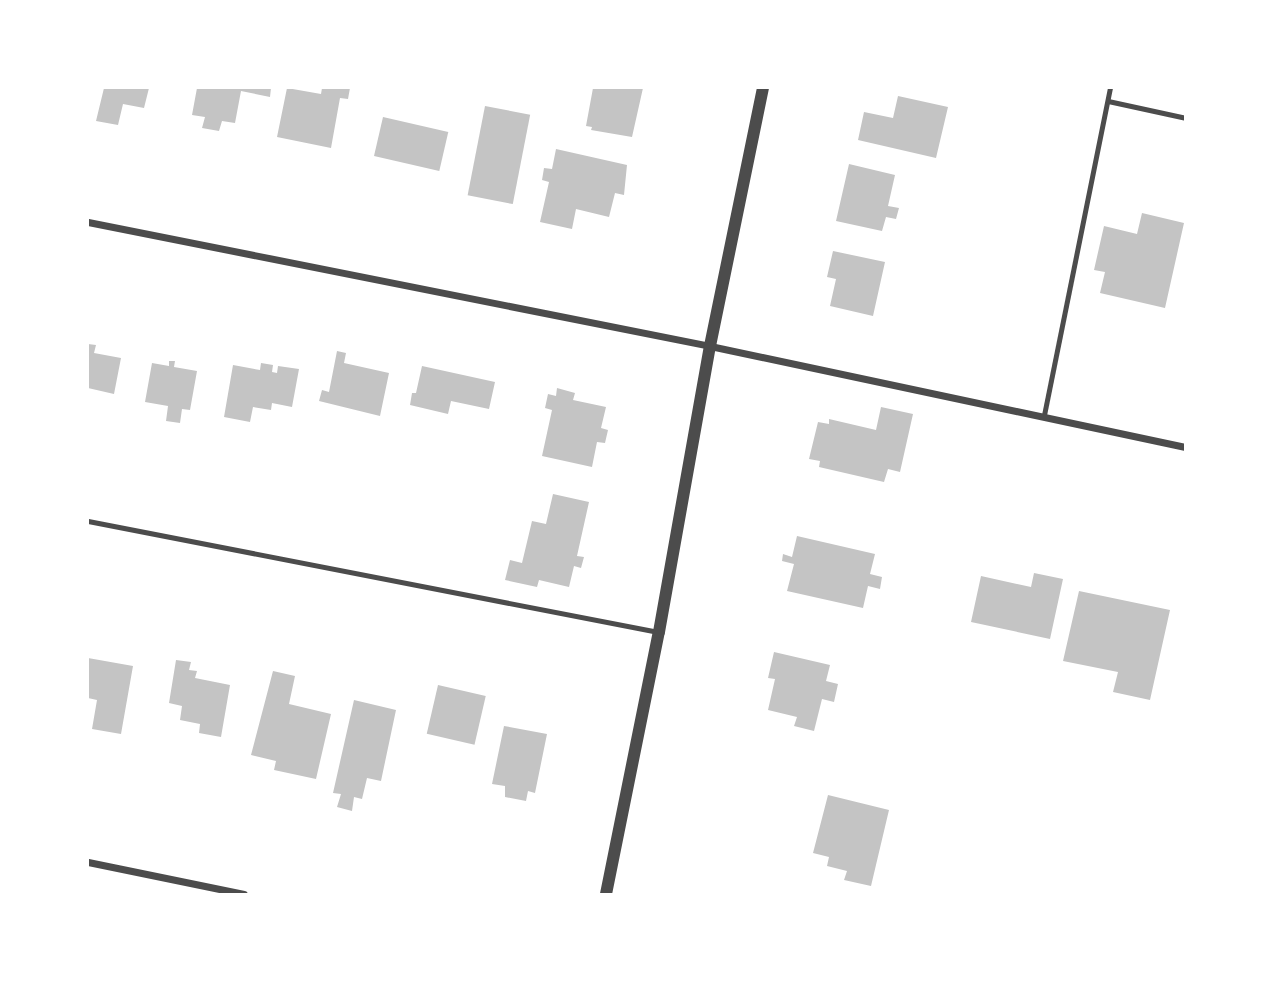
<!DOCTYPE html>
<style>
body{margin:0}
#map{position:relative;width:1273px;height:982px;overflow:hidden;background:#fff;font-family:"Crimson Pro",serif}
div>[style]{position:absolute}
[style*='--x']{left:calc(var(--x)*1px);top:calc(var(--y)*1px);width:calc(var(--w)*1px);rotate:calc(var(--a)*1deg)}
.building>*{inset:0;background:#c4c4c4;transform-origin:0 0}
.service>*{height:5px;margin:-2.5px;padding:0 2.5px;transform-origin:2.5px;border-radius:2.5px;background:#4c4c4c}
.minor>*{height:7px;margin:-3.5px;padding:0 3.5px;transform-origin:3.5px;border-radius:3.5px;background:#4c4c4c}
.tertiary>*{height:12px;margin:-6px;padding:0 6px;transform-origin:6px;border-radius:6px;background:#4c4c4c}
span{translate:-50% -50%;white-space:nowrap;text-align:center;line-height:1.15;-webkit-text-stroke:7px #fff;paint-order:stroke}
.frame{position:absolute;inset:0;border:89px solid #fff;pointer-events:none}
</style>
<div id="map">
<div class="building">
<div style="clip-path:polygon(104px 88px,149px 88px,144px 108px,123px 104px,118px 125px,96px 121px)"></div>
<div style="clip-path:polygon(197px 88px,271px 88px,270px 97px,241px 91px,235px 123px,222px 121px,219px 131px,202px 128px,205px 117px,192px 115px)"></div>
<div style="clip-path:polygon(287px 88px,321px 94px,322px 88px,350px 88px,348px 99px,340px 98px,331px 148px,277px 137px)"></div>
<div style="clip-path:polygon(593px 88px,643px 88px,632px 137px,591px 130px,592px 127px,586px 126px)"></div>
<div style="clip-path:polygon(898px 96px,948px 107px,936px 158px,858px 140px,864px 112px,893px 118px)"></div>
<div style="left:485px;top:106px;width:46px;height:91px;rotate:11deg"></div>
<div style="left:383px;top:117px;width:67px;height:40px;rotate:13deg"></div>
<div style="clip-path:polygon(556px 149px,627px 165px,624px 195px,615px 193px,609px 217px,576px 209px,572px 229px,540px 222px,549px 182px,542px 180px,544px 168px,552px 169px)"></div>
<div style="clip-path:polygon(849px 164px,895px 175px,888px 206px,899px 208px,896px 219px,886px 217px,882px 231px,836px 221px)"></div>
<div style="clip-path:polygon(1142px 213px,1184px 223px,1165px 308px,1100px 293px,1105px 272px,1094px 270px,1104px 226px,1137px 234px)"></div>
<div style="clip-path:polygon(833px 251px,885px 262px,873px 316px,830px 306px,836px 279px,827px 277px)"></div>
<div style="clip-path:polygon(88px 344px,96px 345px,94px 353px,121px 358px,114px 394px,88px 388px)"></div>
<div style="clip-path:polygon(337px 351px,346px 353px,344px 363px,389px 373px,380px 416px,319px 401px,322px 390px,329px 392px)"></div>
<div style="clip-path:polygon(169px 361px,175px 361px,174px 367px,197px 371px,190px 410px,182px 409px,180px 423px,166px 421px,168px 406px,145px 402px,152px 363px,169px 366px)"></div>
<div style="clip-path:polygon(261px 363px,273px 365px,272px 372px,277px 373px,278px 366px,299px 369px,292px 407px,272px 403px,271px 410px,253px 407px,250px 422px,224px 417px,233px 365px,260px 370px)"></div>
<div style="clip-path:polygon(422px 366px,495px 382px,489px 409px,451px 401px,448px 414px,410px 405px,412px 393px,416px 393px)"></div>
<div style="clip-path:polygon(557px 388px,575px 393px,573px 400px,606px 407px,601px 428px,608px 430px,605px 443px,597px 442px,592px 467px,542px 456px,552px 410px,545px 408px,548px 394px,556px 396px)"></div>
<div style="clip-path:polygon(881px 407px,913px 414px,900px 472px,888px 469px,884px 482px,819px 467px,820px 461px,809px 459px,818px 422px,829px 424px,829px 419px,876px 430px)"></div>
<div style="clip-path:polygon(553px 494px,589px 502px,577px 556px,584px 557px,581px 568px,574px 566px,569px 587px,539px 580px,537px 587px,505px 580px,510px 560px,522px 563px,532px 521px,546px 524px)"></div>
<div style="clip-path:polygon(797px 536px,875px 554px,870px 574px,882px 577px,880px 589px,868px 586px,863px 608px,787px 591px,794px 564px,782px 561px,783px 554px,792px 557px)"></div>
<div style="clip-path:polygon(1034px 573px,1063px 579px,1050px 639px,971px 622px,981px 576px,1031px 587px)"></div>
<div style="clip-path:polygon(1079px 591px,1170px 610px,1150px 700px,1113px 692px,1118px 672px,1063px 661px)"></div>
<div style="clip-path:polygon(774px 652px,830px 665px,826px 681px,838px 684px,834px 702px,822px 699px,814px 731px,794px 726px,797px 717px,768px 710px,775px 679px,768px 678px)"></div>
<div style="clip-path:polygon(88px 658px,133px 666px,121px 734px,92px 729px,97px 700px,88px 698px)"></div>
<div style="clip-path:polygon(176px 660px,191px 662px,189px 670px,197px 671px,195px 678px,230px 685px,221px 737px,199px 733px,200px 724px,180px 720px,182px 706px,169px 703px)"></div>
<div style="clip-path:polygon(273px 671px,295px 676px,289px 704px,331px 714px,316px 779px,274px 770px,276px 761px,251px 755px)"></div>
<div style="left:438px;top:685px;width:49px;height:50px;rotate:13deg"></div>
<div style="clip-path:polygon(354px 700px,396px 710px,381px 781px,367px 778px,362px 799px,354px 797px,352px 811px,337px 807px,341px 794px,333px 793px)"></div>
<div style="clip-path:polygon(504px 726px,547px 734px,535px 793px,528px 791px,526px 801px,505px 797px,505px 786px,492px 784px)"></div>
<div style="clip-path:polygon(828px 795px,889px 810px,871px 886px,844px 880px,847px 871px,827px 866px,829px 857px,813px 853px)"></div>
</div>
<div class="service">
<div style="--x:1108;--y:101;--w:80;--a:12.3"></div>
<div style="--x:1044;--y:415;--w:334;--a:-78.6"></div>
<div style="--x:88;--y:521;--w:581;--a:11.02"></div>
</div>
<div class="minor">
<div style="--x:88;--y:222;--w:634;--a:11.27"></div>
<div style="--x:710;--y:346;--w:487;--a:12"></div>
<div style="--x:88;--y:862;--w:159;--a:11.6"></div>
</div>
<div class="tertiary">
<div style="--x:606;--y:894;--w:267;--a:-78.6"></div>
<div style="--x:659;--y:632;--w:291;--a:-79.9"></div>
<div style="--x:710;--y:346;--w:263;--a:-78.4"></div>
</div>
<div class="frame"></div>
</div>
